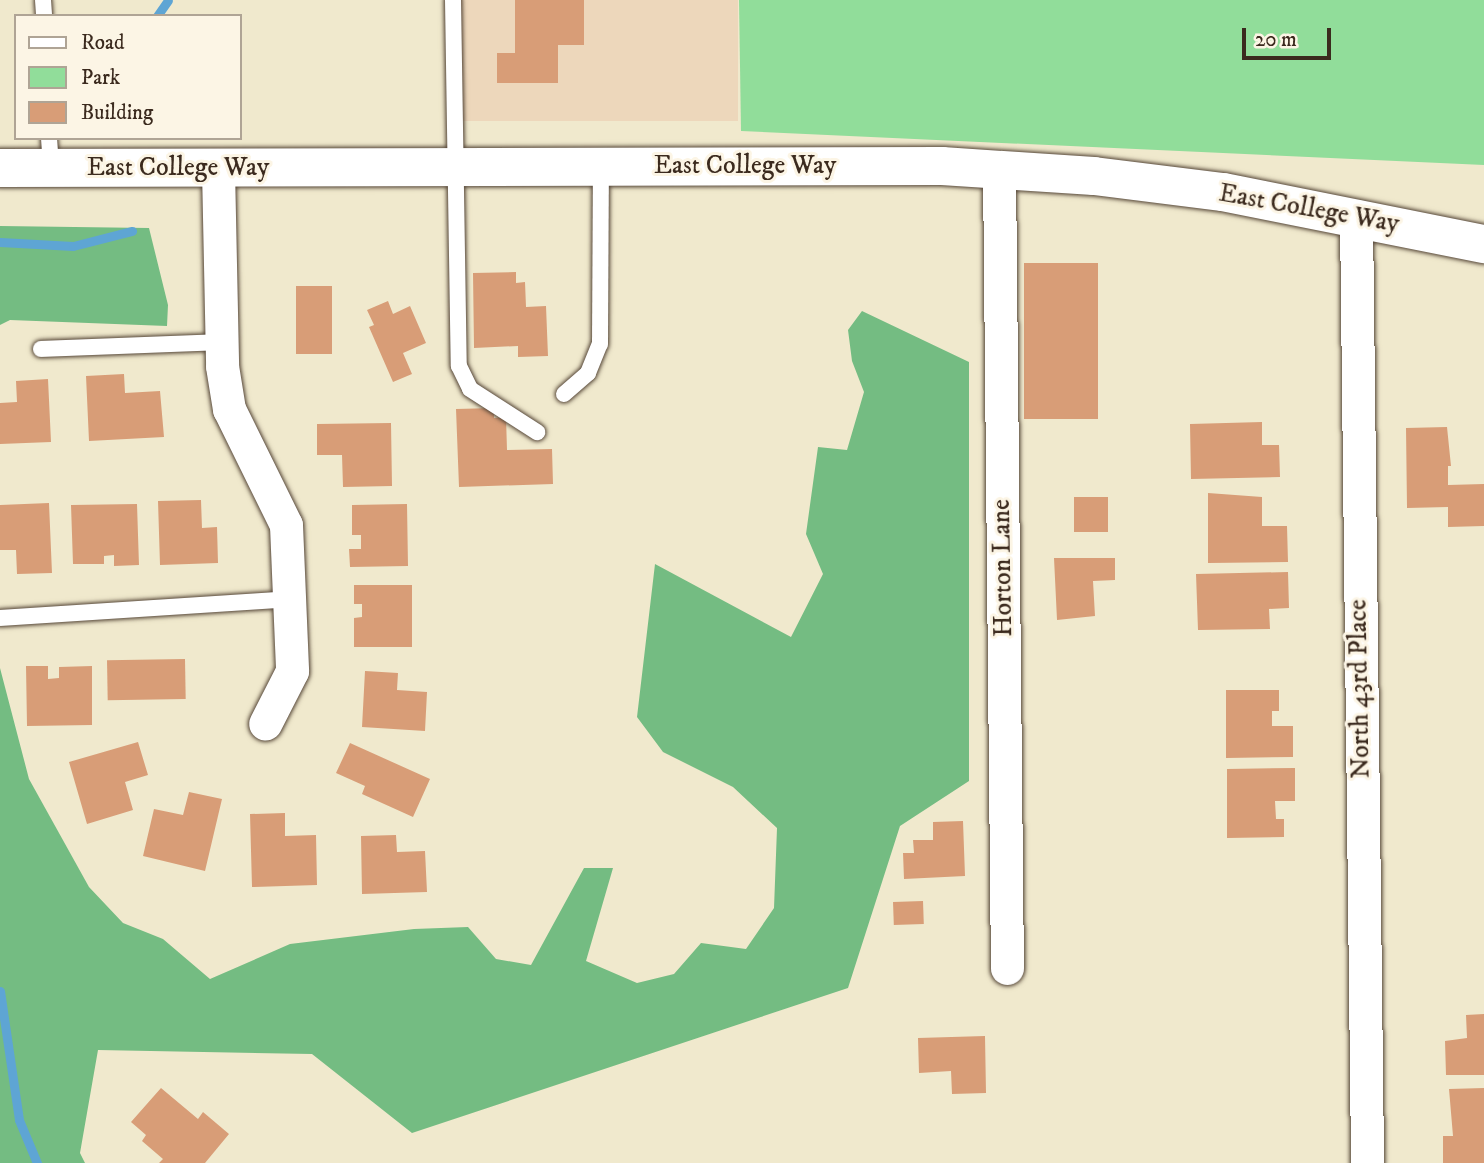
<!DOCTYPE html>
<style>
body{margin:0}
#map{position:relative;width:1484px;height:1163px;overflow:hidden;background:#f0e9cd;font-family:"IM FELL DW Pica",serif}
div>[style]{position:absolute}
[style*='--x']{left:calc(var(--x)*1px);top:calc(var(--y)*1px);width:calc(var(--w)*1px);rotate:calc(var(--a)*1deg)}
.built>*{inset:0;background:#edd7bb;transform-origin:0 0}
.green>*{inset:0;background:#91dd9a}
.forest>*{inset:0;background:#74bc82}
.stream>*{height:9px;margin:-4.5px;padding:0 4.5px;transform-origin:4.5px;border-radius:4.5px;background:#5ea5d4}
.building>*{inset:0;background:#d89d77;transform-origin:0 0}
.roads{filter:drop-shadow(0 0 2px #564738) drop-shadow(0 0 2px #564738)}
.lane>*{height:16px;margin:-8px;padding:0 8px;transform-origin:8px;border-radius:8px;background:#fff}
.street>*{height:33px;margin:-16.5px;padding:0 16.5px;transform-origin:16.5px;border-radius:16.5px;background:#fff}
.secondary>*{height:38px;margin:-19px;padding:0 19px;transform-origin:19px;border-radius:19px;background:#fff}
span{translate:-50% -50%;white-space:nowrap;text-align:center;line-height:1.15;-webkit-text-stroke:6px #fcf5e5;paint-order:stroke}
.street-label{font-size:26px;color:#3b2a1e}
.legend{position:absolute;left:14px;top:14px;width:228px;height:126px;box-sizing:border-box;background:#fcf5e5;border:2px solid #afa495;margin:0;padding:9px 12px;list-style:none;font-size:21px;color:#3b2a1e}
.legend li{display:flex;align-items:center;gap:14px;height:35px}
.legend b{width:35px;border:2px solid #afa495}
.scale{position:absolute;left:1242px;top:28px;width:89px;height:32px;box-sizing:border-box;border:4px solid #3b2a1e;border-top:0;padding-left:9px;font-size:21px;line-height:24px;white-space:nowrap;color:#3b2a1e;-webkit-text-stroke:5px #fcf5e5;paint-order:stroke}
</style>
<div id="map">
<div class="built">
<div style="left:456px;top:0;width:282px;height:121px"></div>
</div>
<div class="green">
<div style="clip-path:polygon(739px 0,1484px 0,1484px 165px,741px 131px)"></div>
</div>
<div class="forest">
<div style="clip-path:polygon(0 226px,149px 228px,168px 305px,167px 326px,10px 320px,0 325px)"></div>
<div style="clip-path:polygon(862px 311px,969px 362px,969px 781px,900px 826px,848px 988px,412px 1133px,312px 1054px,98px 1050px,80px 1153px,85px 1163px,0 1163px,0 668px,29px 779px,89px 887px,123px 923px,163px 939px,210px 979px,290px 944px,414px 929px,468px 927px,496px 959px,531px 965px,584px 868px,613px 868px,586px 961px,637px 983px,674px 974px,701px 943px,746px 949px,774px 908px,777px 828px,733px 787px,663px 752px,637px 717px,655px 564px,791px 637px,823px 574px,806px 534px,818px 447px,847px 450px,864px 392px,852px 361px,848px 330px)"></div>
</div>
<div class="stream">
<div style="--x:157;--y:16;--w:19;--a:-55"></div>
<div style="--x:0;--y:242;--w:73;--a:3.1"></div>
<div style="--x:73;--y:246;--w:61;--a:-14.3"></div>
<div style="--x:0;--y:991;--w:130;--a:81.6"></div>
<div style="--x:19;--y:1120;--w:47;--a:67.3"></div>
</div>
<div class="building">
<div style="clip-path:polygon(515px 0,584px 0,584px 45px,558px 45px,558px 83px,497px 83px,497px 53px,515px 53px)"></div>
<div style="left:1024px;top:263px;width:74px;height:156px"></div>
<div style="clip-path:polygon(516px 272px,516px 283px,525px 282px,526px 307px,546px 306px,548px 356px,518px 357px,518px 346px,474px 348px,473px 273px)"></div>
<div style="left:296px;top:286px;width:36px;height:68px"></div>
<div style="clip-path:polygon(388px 301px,393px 314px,410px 306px,426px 343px,403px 353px,412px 374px,393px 382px,369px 327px,374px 325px,367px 310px)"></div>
<div style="clip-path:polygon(124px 374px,125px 393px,160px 391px,164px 437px,89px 441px,86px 376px)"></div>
<div style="clip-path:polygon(48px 379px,51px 442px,0 444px,0 403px,17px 402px,16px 381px)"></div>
<div style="clip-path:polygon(494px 408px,494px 418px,506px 417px,507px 450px,552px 449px,553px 484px,459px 487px,456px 409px)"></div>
<div style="clip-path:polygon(1262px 422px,1262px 445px,1279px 445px,1280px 477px,1191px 479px,1190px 424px)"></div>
<div style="clip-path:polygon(391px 423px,392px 486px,343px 487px,342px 455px,317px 455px,317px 424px)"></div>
<div style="clip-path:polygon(1447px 427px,1451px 466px,1448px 466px,1448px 485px,1484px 484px,1484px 526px,1448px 527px,1448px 507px,1407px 508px,1406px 428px)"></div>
<div style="clip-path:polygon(1208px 493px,1262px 497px,1262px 526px,1287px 526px,1288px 562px,1208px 563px)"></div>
<div style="left:1108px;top:497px;width:35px;height:34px;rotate:90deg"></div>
<div style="clip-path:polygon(201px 500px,202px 528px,217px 527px,218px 563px,160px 565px,158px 501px)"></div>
<div style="clip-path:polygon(49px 503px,52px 573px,17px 574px,16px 550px,0 550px,0 505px)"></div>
<div style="clip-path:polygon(137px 504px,139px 565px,114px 566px,114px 555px,104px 556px,104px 564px,73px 564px,71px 505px)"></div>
<div style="clip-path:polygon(407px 504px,408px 566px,350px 567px,349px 549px,361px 549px,361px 535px,352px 535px,352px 505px)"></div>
<div style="clip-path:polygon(1054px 558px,1115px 558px,1115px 580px,1093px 581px,1095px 616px,1057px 620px)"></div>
<div style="clip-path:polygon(1288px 572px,1289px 608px,1269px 609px,1270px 629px,1198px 630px,1196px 574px)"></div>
<div style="clip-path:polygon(354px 585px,412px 585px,412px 647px,354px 647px,354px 618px,362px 617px,362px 604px,354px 604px)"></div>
<div style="left:185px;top:659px;width:40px;height:78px;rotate:89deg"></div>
<div style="clip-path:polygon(26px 666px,48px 666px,48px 679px,59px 678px,59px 667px,92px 666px,92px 725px,27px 726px)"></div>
<div style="clip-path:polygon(365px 671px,398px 673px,397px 690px,427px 692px,425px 731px,362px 727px)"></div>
<div style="clip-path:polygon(1226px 690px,1279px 690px,1279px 711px,1272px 711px,1272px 726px,1293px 726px,1293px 757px,1226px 758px)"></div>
<div style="clip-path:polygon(138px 742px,148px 775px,125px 782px,133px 810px,87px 824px,69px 762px)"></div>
<div style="clip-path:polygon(350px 743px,430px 779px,413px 817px,362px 794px,365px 786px,336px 773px)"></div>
<div style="clip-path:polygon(1295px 768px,1295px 801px,1275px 801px,1276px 819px,1284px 819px,1284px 837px,1227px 838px,1227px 769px)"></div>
<div style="clip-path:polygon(189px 792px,222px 799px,205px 871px,143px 856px,154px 809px,183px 815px)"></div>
<div style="clip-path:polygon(285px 813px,285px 836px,316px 835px,317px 885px,252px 887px,250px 814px)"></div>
<div style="clip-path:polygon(963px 821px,965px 876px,904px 879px,903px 853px,914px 853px,913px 840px,933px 840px,933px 822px)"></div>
<div style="clip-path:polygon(396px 835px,397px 852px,425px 851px,427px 892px,362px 894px,361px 836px)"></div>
<div style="left:923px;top:901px;width:23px;height:30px;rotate:88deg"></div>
<div style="clip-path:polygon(1484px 1014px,1484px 1075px,1446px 1075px,1445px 1041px,1467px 1038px,1466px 1015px)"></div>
<div style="clip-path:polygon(985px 1036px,986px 1093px,952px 1094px,951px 1071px,919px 1073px,918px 1038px)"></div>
<div style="clip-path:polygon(161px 1088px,198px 1119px,203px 1112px,229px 1134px,205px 1163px,159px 1163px,163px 1159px,142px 1141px,146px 1135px,131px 1122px)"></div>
<div style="clip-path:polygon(1484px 1088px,1484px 1163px,1443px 1163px,1443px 1136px,1453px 1136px,1449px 1089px)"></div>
</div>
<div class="roads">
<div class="lane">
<div style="--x:43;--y:0;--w:16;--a:86"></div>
<div style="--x:453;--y:0;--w:366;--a:89.1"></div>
<div style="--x:459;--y:366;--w:25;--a:64"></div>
<div style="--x:470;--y:389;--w:80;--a:32.7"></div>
<div style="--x:49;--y:138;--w:29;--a:86"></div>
<div style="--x:41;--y:349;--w:181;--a:-2.2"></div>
<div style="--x:564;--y:394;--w:32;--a:-41"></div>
<div style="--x:588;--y:373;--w:31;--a:-68"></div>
<div style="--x:600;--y:344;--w:178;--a:-89.7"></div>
<div style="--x:0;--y:618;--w:293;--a:-3.7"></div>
</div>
<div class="street">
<div style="--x:218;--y:169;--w:197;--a:88.8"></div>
<div style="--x:222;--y:366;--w:44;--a:80.8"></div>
<div style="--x:229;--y:409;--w:129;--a:63.8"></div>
<div style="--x:286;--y:525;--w:146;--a:87.6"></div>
<div style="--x:292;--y:671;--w:59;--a:117"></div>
<div style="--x:999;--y:169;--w:799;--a:89.43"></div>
<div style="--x:1356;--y:216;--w:947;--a:89.33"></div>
</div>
<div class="secondary">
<div style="--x:0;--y:168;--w:942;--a:-0.12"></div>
<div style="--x:942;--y:166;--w:152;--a:3.8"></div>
<div style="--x:1094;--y:176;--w:130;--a:7.1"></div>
<div style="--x:1223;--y:192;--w:266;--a:11.3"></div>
</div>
</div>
<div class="street-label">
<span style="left:745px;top:166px">East College Way</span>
<span style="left:178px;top:168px">East College Way</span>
<span style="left:1309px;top:209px;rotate:10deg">East College Way</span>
<span style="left:1003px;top:568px;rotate:-91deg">Horton Lane</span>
<span style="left:1360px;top:689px;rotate:-91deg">North 43rd Place</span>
</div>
<ul class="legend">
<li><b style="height:9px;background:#fff"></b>Road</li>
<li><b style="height:19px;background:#91dd9a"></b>Park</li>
<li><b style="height:19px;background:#d89d77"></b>Building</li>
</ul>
<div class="scale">20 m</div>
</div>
